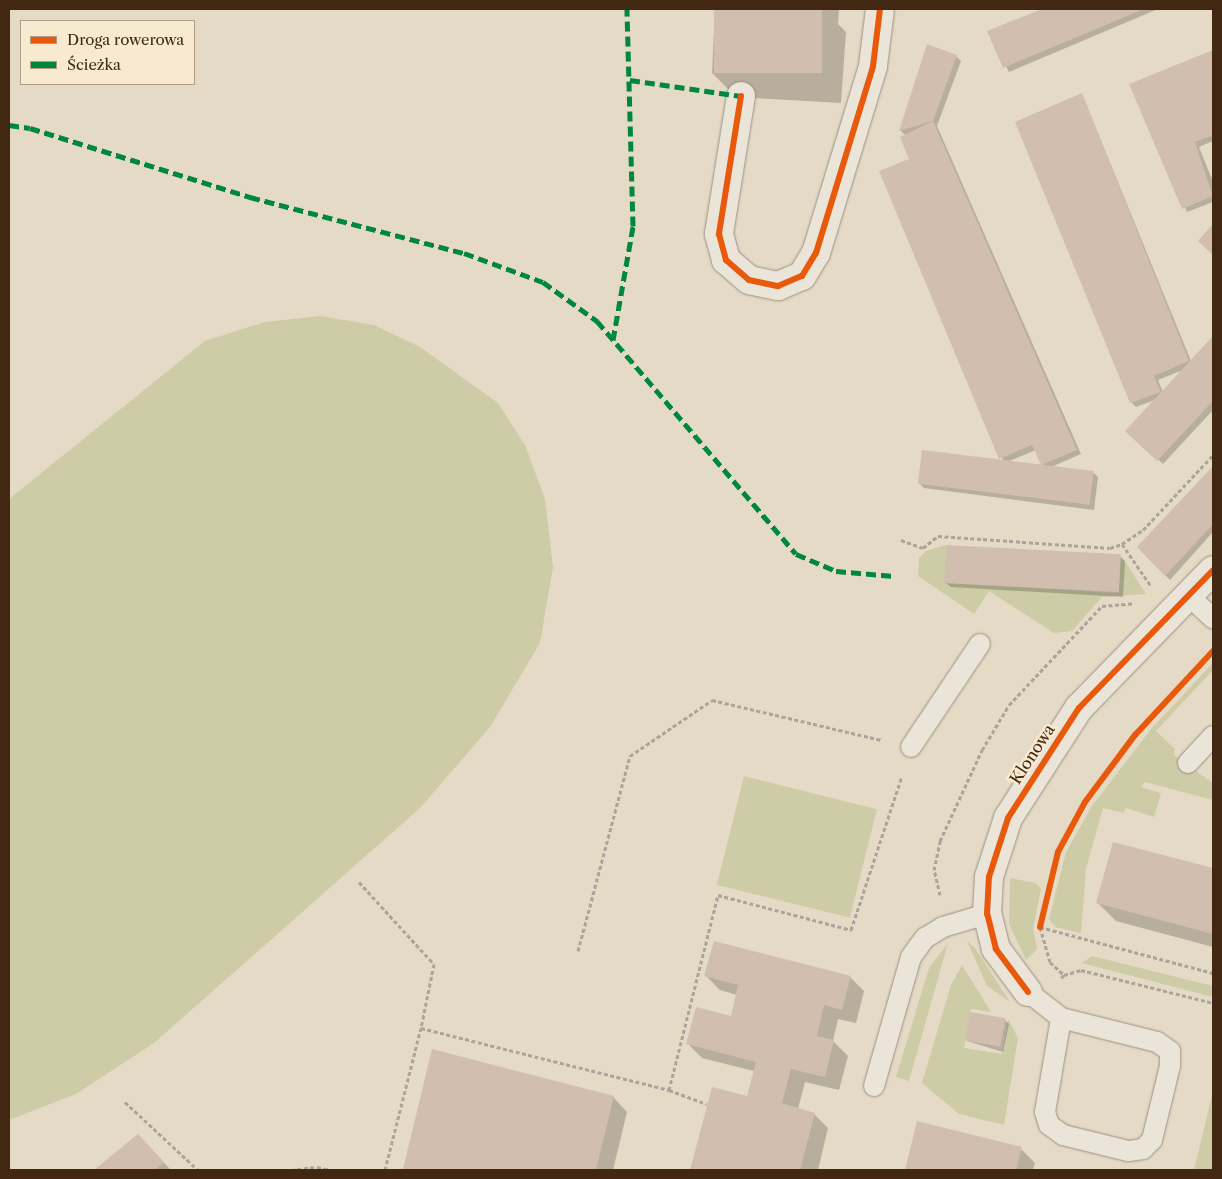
<!DOCTYPE html>
<meta charset="utf-8">
<style>
body{margin:0}
#map{position:relative;width:1222px;height:1179px;overflow:hidden;background:#e5dac5;font-family:"Libre Caslon Text",serif}
div>[style]{position:absolute}
[style*='--x']{left:calc(var(--x)*1px);top:calc(var(--y)*1px);width:calc(var(--w)*1px);rotate:calc(var(--a)*1deg)}
.green>*{inset:0;background:#cecca6;transform-origin:0 0}
.shadow>*{inset:0;background:#0003}
.building>*{inset:0;background:#d1beae;transform-origin:0 0}
.path>*{height:3px;margin-top:-1.5px;transform-origin:0;background:repeating-linear-gradient(90deg,#aba49a 0 4px,transparent 0 6.5px)}
.roads{filter:drop-shadow(0 0 1px #9b9182) drop-shadow(0 0 1px #9b9182)}
.lane>*{height:20px;margin:-10px;padding:0 10px;transform-origin:10px;border-radius:10px;background:#eae4d9}
.street>*{height:28px;margin:-14px;padding:0 14px;transform-origin:14px;border-radius:14px;background:#eae4d9}
.quiet>*{height:5px;margin-top:-2.5px;transform-origin:0;background:repeating-linear-gradient(90deg,#00873e 0 10px,transparent 0 15px)}
.cycleway>*{height:6px;margin:-3px;padding:0 3px;transform-origin:3px;border-radius:3px;background:#e8590c}
span{translate:-50% -50%;white-space:nowrap;text-align:center;line-height:1.15;-webkit-text-stroke:5px #f7ead1;paint-order:stroke}
.street-label{font-size:16px;color:#422812}
.frame{position:absolute;inset:0;border:10px solid #422812;pointer-events:none}
.legend{position:absolute;left:20px;top:20px;width:175px;height:65px;box-sizing:border-box;background:#f7ead1;border:1px solid #af9c85;margin:0;padding:6px 9px;list-style:none;font-size:15px;color:#422812}
.legend li{display:flex;align-items:center;gap:10px;height:25px}
.legend b{width:25px;border:1px solid #af9c85}
</style>
<div id="map">
<div class="green">
<div style="clip-path:polygon(320px 316px,374px 325px,420px 347px,498px 403px,525px 445px,545px 499px,553px 567px,540px 643px,490px 727px,420px 808px,154px 1043px,76px 1094px,9px 1120px,9px 499px,205px 341px,265px 322px)"></div>
<div style="clip-path:polygon(946px 545px,945px 583px,1119px 593px,1121px 555px,1146px 594px,1102px 597px,1072px 631px,1054px 633px,989px 591px,974px 614px,918px 576px,919px 558px,926px 551px)"></div>
<div style="clip-path:polygon(1213px 663px,1213px 670px,1156px 731px,1175px 749px,1174px 755px,1213px 783px,1213px 800px,1145px 782px,1141px 787px,1161px 793px,1154px 817px,1126px 808px,1123px 813px,1103px 808px,1086px 869px,1081px 933px,1055px 927px,1049px 919px,1066px 852px,1092px 806px,1151px 729px)"></div>
<div style="left:744px;top:776px;width:137px;height:112px;rotate:14deg"></div>
<div style="clip-path:polygon(1010px 878px,1035px 883px,1041px 889px,1033px 928px,1037px 949px,1026px 960px,1009px 924px)"></div>
<div style="clip-path:polygon(967px 941px,975px 948px,1010px 1002px,987px 986px)"></div>
<div style="clip-path:polygon(948px 943px,909px 1081px,896px 1077px,929px 968px)"></div>
<div style="clip-path:polygon(1092px 956px,1213px 986px,1213px 997px,1082px 963px)"></div>
<div style="clip-path:polygon(962px 965px,991px 1012px,971px 1009px,964px 1048px,1002px 1054px,1008px 1019px,1018px 1038px,1004px 1125px,959px 1114px,922px 1083px,951px 985px)"></div>
<div style="clip-path:polygon(1213px 1091px,1213px 1170px,1194px 1170px)"></div>
</div>
<div class="shadow">
<div style="clip-path:polygon(715px 9px,839px 9px,838px 24px,846px 32px,841px 103px,736px 97px,712px 73px)"></div>
<div style="clip-path:polygon(1045px 9px,1158px 9px,1009px 72px,989px 32px)"></div>
<div style="clip-path:polygon(1213px 51px,1213px 141px,1199px 147px,1213px 182px,1213px 202px,1187px 212px,1131px 84px)"></div>
<div style="clip-path:polygon(evenodd,956px 56px,961px 61px,937px 126px,1081px 454px,1051px 467px,1094px 473px,1098px 477px,1094px 510px,924px 488px,919px 483px,1003px 461px,906px 136px,900px 130px,956px 56px,1036px 450px,1043px 466px,1007px 462px,1036px 450px)"></div>
<div style="clip-path:polygon(evenodd,1082px 94px,1191px 361px,1213px 339px,1213px 410px,1163px 464px,1127px 431px,1155px 400px,1136px 407px,1131px 402px,1082px 94px,1183px 370px,1163px 392px,1158px 380px,1183px 370px)"></div>
<div style="clip-path:polygon(1213px 468px,1213px 532px,1170px 580px,1138px 547px)"></div>
<div style="clip-path:polygon(1120px 557px,1125px 561px,1123px 597px,951px 587px,946px 583px)"></div>
<div style="clip-path:polygon(1113px 843px,1213px 870px,1213px 947px,1116px 921px,1098px 903px)"></div>
<div style="clip-path:polygon(706px 976px,850px 977px,864px 991px,856px 1023px,838px 1019px,833px 1041px,848px 1056px,839px 1090px,805px 1082px,798px 1109px,814px 1114px,828px 1128px,818px 1170px,691px 1170px,713px 1089px,748px 1098px,754px 1071px,702px 1058px,688px 1044px,731px 1017px,737px 995px,720px 990px)"></div>
<div style="clip-path:polygon(1004px 1019px,1009px 1024px,1003px 1052px,967px 1041px)"></div>
<div style="clip-path:polygon(433px 1050px,613px 1097px,627px 1112px,613px 1170px,405px 1170px)"></div>
<div style="clip-path:polygon(918px 1122px,1021px 1149px,1035px 1163px,1033px 1170px,906px 1170px)"></div>
<div style="clip-path:polygon(138px 1136px,171px 1170px,96px 1170px)"></div>
</div>
<div class="building">
<div style="left:714px;top:9px;width:108px;height:64px"></div>
<div style="clip-path:polygon(1042px 9px,1144px 9px,1003px 68px,987px 31px)"></div>
<div style="clip-path:polygon(927px 44px,957px 55px,933px 121px,899px 131px)"></div>
<div style="clip-path:polygon(1213px 50px,1213px 135px,1195px 142px,1213px 196px,1182px 209px,1129px 84px)"></div>
<div style="clip-path:polygon(1082px 93px,1189px 361px,1154px 376px,1161px 392px,1130px 403px,1015px 122px)"></div>
<div style="clip-path:polygon(933px 121px,1077px 450px,1041px 465px,1032px 445px,999px 459px,879px 171px,909px 159px,900px 137px)"></div>
<div style="clip-path:polygon(1213px 224px,1213px 255px,1198px 241px)"></div>
<div style="clip-path:polygon(1213px 336px,1213px 401px,1157px 461px,1125px 431px)"></div>
<div style="left:922px;top:450px;width:173px;height:34px;rotate:7deg"></div>
<div style="clip-path:polygon(1213px 466px,1213px 524px,1165px 576px,1137px 547px)"></div>
<div style="left:946px;top:545px;width:175px;height:38px;rotate:3deg"></div>
<div style="clip-path:polygon(1113px 842px,1213px 868px,1213px 934px,1096px 903px)"></div>
<div style="clip-path:polygon(714px 941px,851px 976px,842px 1010px,824px 1005px,817px 1036px,834px 1040px,825px 1077px,791px 1069px,782px 1103px,815px 1113px,800px 1170px,690px 1170px,712px 1087px,747px 1096px,756px 1062px,686px 1044px,696px 1007px,731px 1016px,738px 985px,704px 976px)"></div>
<div style="left:970px;top:1012px;width:36px;height:29px;rotate:10deg"></div>
<div style="clip-path:polygon(432px 1049px,614px 1096px,596px 1170px,403px 1169px)"></div>
<div style="clip-path:polygon(917px 1121px,1022px 1147px,1016px 1170px,905px 1170px)"></div>
<div style="clip-path:polygon(138px 1134px,164px 1162px,155px 1170px,94px 1170px)"></div>
</div>
<div class="path">
<div style="--x:901;--y:540;--w:23;--a:20"></div>
<div style="--x:923;--y:548;--w:19;--a:-39"></div>
<div style="--x:938;--y:536;--w:172;--a:4"></div>
<div style="--x:1110;--y:548;--w:13;--a:-18"></div>
<div style="--x:1122;--y:544;--w:51;--a:55.4"></div>
<div style="--x:1122;--y:544;--w:25;--a:-34"></div>
<div style="--x:1143;--y:530;--w:103;--a:-47"></div>
<div style="--x:359;--y:882;--w:111;--a:47.6"></div>
<div style="--x:434;--y:964;--w:65;--a:101.5"></div>
<div style="--x:421;--y:1028;--w:256;--a:14"></div>
<div style="--x:669;--y:1090;--w:40;--a:20.2"></div>
<div style="--x:940;--y:895;--w:26;--a:-103"></div>
<div style="--x:934;--y:870;--w:30;--a:-78"></div>
<div style="--x:940;--y:841;--w:100;--a:-65.2"></div>
<div style="--x:982;--y:750;--w:52;--a:-59"></div>
<div style="--x:1009;--y:705;--w:136;--a:-46.8"></div>
<div style="--x:1102;--y:606;--w:32;--a:-5"></div>
<div style="--x:1040;--y:927;--w:36;--a:74"></div>
<div style="--x:1050;--y:962;--w:19;--a:43"></div>
<div style="--x:1064;--y:975;--w:4;--a:135"></div>
<div style="--x:1040;--y:927;--w:179;--a:14.9"></div>
<div style="--x:578;--y:951;--w:202;--a:-75.1"></div>
<div style="--x:630;--y:756;--w:99;--a:-34.3"></div>
<div style="--x:712;--y:700;--w:174;--a:13.3"></div>
<div style="--x:1064;--y:975;--w:18;--a:-16"></div>
<div style="--x:1081;--y:970;--w:136;--a:14"></div>
<div style="--x:669;--y:1090;--w:201;--a:-75.9"></div>
<div style="--x:718;--y:895;--w:138;--a:14.7"></div>
<div style="--x:851;--y:930;--w:162;--a:-71.7"></div>
<div style="--x:125;--y:1102;--w:100;--a:43"></div>
<div style="--x:291;--y:1170;--w:26;--a:-7"></div>
<div style="--x:317;--y:1167;--w:14;--a:12"></div>
<div style="--x:385;--y:1170;--w:146;--a:-75.8"></div>
</div>
<div class="roads">
<div class="lane">
<div style="--x:1189;--y:596;--w:33;--a:43"></div>
<div style="--x:911;--y:747;--w:124;--a:-56.2"></div>
<div style="--x:1188;--y:763;--w:37;--a:-47"></div>
<div style="--x:1028;--y:992;--w:42;--a:38.2"></div>
<div style="--x:1061;--y:1018;--w:99;--a:14"></div>
<div style="--x:1157;--y:1042;--w:16;--a:35"></div>
<div style="--x:1170;--y:1051;--w:15;--a:90"></div>
<div style="--x:1170;--y:1066;--w:76;--a:103.7"></div>
<div style="--x:1152;--y:1140;--w:13;--a:135"></div>
<div style="--x:1143;--y:1149;--w:15;--a:172"></div>
<div style="--x:1128;--y:1151;--w:67;--a:-166.2"></div>
<div style="--x:1063;--y:1135;--w:17;--a:-144"></div>
<div style="--x:1049;--y:1125;--w:14;--a:-107"></div>
<div style="--x:1045;--y:1112;--w:95;--a:-80.3"></div>
<div style="--x:874;--y:1086;--w:134;--a:-74"></div>
<div style="--x:911;--y:957;--w:24;--a:-54"></div>
<div style="--x:925;--y:938;--w:21;--a:-31"></div>
<div style="--x:943;--y:927;--w:46;--a:-16.5"></div>
</div>
<div class="street">
<div style="--x:741;--y:96;--w:140;--a:99.1"></div>
<div style="--x:719;--y:234;--w:27;--a:75"></div>
<div style="--x:726;--y:260;--w:30;--a:41"></div>
<div style="--x:749;--y:280;--w:30;--a:12"></div>
<div style="--x:778;--y:286;--w:26;--a:-23"></div>
<div style="--x:802;--y:276;--w:27;--a:-59"></div>
<div style="--x:816;--y:253;--w:195;--a:-73"></div>
<div style="--x:873;--y:66;--w:57;--a:-83"></div>
<div style="--x:1028;--y:992;--w:54;--a:-126.7"></div>
<div style="--x:996;--y:949;--w:36;--a:-104"></div>
<div style="--x:987;--y:914;--w:37;--a:-87"></div>
<div style="--x:989;--y:877;--w:62;--a:-72.1"></div>
<div style="--x:1008;--y:818;--w:131;--a:-57.2"></div>
<div style="--x:1079;--y:708;--w:192;--a:-45.8"></div>
</div>
</div>
<div class="quiet">
<div style="--x:630;--y:80;--w:112;--a:8.2"></div>
<div style="--x:9;--y:125;--w:21;--a:8"></div>
<div style="--x:30;--y:128;--w:231;--a:17.4"></div>
<div style="--x:250;--y:197;--w:221;--a:14.7"></div>
<div style="--x:464;--y:253;--w:84;--a:20.2"></div>
<div style="--x:543;--y:282;--w:67;--a:35.8"></div>
<div style="--x:597;--y:321;--w:306;--a:49.5"></div>
<div style="--x:796;--y:554;--w:43;--a:23"></div>
<div style="--x:836;--y:571;--w:58;--a:4.9"></div>
<div style="--x:613;--y:340;--w:116;--a:-80"></div>
<div style="--x:633;--y:226;--w:217;--a:-91.6"></div>
</div>
<div class="cycleway">
<div style="--x:741;--y:96;--w:140;--a:99.1"></div>
<div style="--x:719;--y:234;--w:27;--a:75"></div>
<div style="--x:726;--y:260;--w:30;--a:41"></div>
<div style="--x:749;--y:280;--w:30;--a:12"></div>
<div style="--x:778;--y:286;--w:26;--a:-23"></div>
<div style="--x:802;--y:276;--w:27;--a:-59"></div>
<div style="--x:816;--y:253;--w:195;--a:-73"></div>
<div style="--x:873;--y:66;--w:57;--a:-83"></div>
<div style="--x:1040;--y:927;--w:77;--a:-76.5"></div>
<div style="--x:1058;--y:852;--w:57;--a:-61.6"></div>
<div style="--x:1085;--y:802;--w:84;--a:-53.3"></div>
<div style="--x:1135;--y:735;--w:115;--a:-47.1"></div>
<div style="--x:1028;--y:992;--w:54;--a:-126.7"></div>
<div style="--x:996;--y:949;--w:36;--a:-104"></div>
<div style="--x:987;--y:914;--w:37;--a:-87"></div>
<div style="--x:989;--y:877;--w:62;--a:-72.1"></div>
<div style="--x:1008;--y:818;--w:131;--a:-57.2"></div>
<div style="--x:1079;--y:708;--w:192;--a:-45.8"></div>
</div>
<div class="street-label">
<span style="left:1032px;top:754px;rotate:-57deg">Klonowa</span>
</div>
<div class="frame"></div>
<ul class="legend">
<li><b style="height:6px;background:#e8590c"></b>Droga rowerowa</li>
<li><b style="height:6px;background:#00873e"></b>Ścieżka</li>
</ul>
</div>
